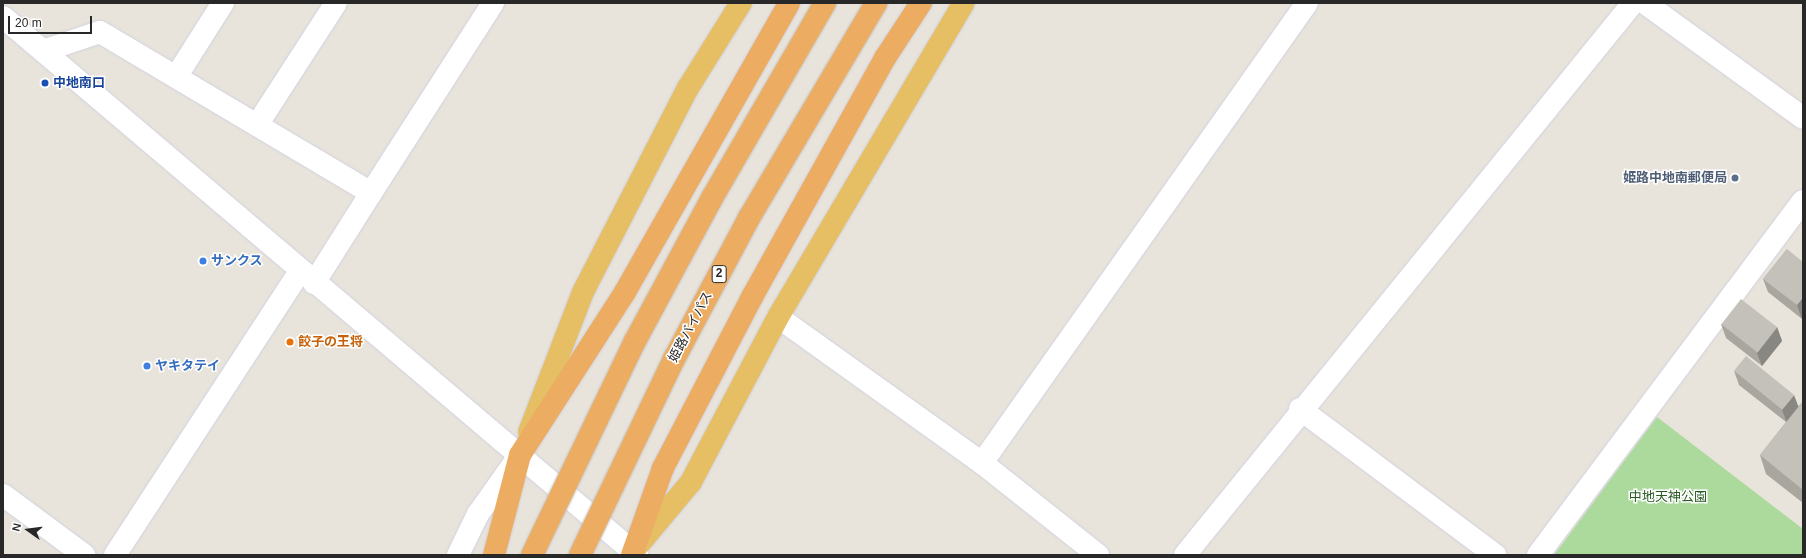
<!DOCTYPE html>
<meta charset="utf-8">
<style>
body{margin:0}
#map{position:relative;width:1806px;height:558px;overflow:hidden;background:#e9e4db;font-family:Arial,"Noto Sans JP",sans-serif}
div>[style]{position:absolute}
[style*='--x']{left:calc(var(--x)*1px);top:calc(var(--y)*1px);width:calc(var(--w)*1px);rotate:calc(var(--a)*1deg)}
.green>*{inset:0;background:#abda9c}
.roads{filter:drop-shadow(0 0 1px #d0d1df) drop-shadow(0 0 1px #d0d1df)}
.minor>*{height:22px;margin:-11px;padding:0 11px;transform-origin:11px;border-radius:11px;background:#fff}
.tertiary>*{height:22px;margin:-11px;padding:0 11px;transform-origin:11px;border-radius:11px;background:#fff}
.trunk>*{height:22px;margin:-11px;padding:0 11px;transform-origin:11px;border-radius:11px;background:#e6bf65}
.motorway>*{height:22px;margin:-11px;padding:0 11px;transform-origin:11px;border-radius:11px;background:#ecad62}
.bridges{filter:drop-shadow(0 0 1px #c3c3c3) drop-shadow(0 0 1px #c3c3c3)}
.motorway-bridge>*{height:22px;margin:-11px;padding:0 11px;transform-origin:11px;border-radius:11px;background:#ecad62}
.wall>*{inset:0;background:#a9a6a0}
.shaded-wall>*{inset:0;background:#898782}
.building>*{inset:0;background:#c4c1ba;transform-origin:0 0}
.dots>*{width:11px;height:11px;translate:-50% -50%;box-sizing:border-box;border:2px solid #fff;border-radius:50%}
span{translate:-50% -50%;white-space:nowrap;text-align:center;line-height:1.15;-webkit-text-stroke:3px #fff;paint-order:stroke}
.shield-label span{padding:1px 3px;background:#fff;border:1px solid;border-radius:3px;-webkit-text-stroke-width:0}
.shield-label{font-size:12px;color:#282828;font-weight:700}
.transit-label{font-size:13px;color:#164399;font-weight:700}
.left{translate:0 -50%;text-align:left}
.service-label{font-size:13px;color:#4e5e75;font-weight:700}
.right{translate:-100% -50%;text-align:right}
.shop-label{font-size:13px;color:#366cbe;font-weight:700}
.street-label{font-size:13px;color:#282828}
.food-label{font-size:13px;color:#c56008;font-weight:700}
.park-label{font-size:13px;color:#275b21}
.frame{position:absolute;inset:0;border:4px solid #282828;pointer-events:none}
.north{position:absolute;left:8px;top:510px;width:40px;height:40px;-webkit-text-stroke:3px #fff;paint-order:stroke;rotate:284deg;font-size:11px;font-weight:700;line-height:16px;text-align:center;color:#282828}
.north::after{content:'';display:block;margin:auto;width:14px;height:18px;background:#282828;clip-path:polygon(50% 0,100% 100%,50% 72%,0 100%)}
.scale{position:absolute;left:8px;top:16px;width:84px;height:18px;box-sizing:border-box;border:2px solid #282828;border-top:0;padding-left:5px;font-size:12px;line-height:14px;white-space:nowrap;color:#282828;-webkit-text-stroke:3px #fff;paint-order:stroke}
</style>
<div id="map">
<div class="green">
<div style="clip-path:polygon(1657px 417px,1803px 529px,1803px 555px,1554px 555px)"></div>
</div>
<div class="roads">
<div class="minor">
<div style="--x:1645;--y:3;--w:195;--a:36"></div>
<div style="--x:43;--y:51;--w:60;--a:-18.4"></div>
<div style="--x:100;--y:32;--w:315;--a:30.7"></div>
<div style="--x:371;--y:193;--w:226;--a:-57.3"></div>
<div style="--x:176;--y:77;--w:88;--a:-57.6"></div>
<div style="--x:257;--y:125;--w:145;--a:-57.1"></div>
<div style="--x:314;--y:283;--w:107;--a:-57.7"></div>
<div style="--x:778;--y:317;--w:251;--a:35.6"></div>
<div style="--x:982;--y:463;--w:148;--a:38.4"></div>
<div style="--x:1300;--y:409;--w:244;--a:36.8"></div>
<div style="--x:982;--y:463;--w:563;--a:-54.76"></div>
<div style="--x:3;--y:495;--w:101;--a:36.5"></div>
<div style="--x:115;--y:555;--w:339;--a:-56.9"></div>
<div style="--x:1185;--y:555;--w:711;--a:-50.94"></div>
<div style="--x:1538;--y:555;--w:442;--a:-53.2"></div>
</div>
<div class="tertiary">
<div style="--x:3;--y:17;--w:832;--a:40.32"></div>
<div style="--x:458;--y:555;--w:46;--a:-64"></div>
<div style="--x:478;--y:514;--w:71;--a:-54.7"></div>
</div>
<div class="trunk">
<div style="--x:529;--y:432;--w:150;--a:-68.9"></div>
<div style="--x:583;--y:292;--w:229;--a:-62.8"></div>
<div style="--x:688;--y:88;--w:100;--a:-58.1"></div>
<div style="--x:635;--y:549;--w:87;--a:-50.1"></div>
<div style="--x:691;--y:482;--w:187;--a:-62.2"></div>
<div style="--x:778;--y:317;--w:365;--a:-59.4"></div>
</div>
<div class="motorway">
<div style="--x:494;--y:555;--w:103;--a:-75.4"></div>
<div style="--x:520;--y:455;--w:194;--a:-57.2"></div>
<div style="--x:625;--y:292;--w:332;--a:-60.4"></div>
<div style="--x:632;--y:555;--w:92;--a:-70.4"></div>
<div style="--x:663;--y:468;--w:193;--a:-62.5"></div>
<div style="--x:752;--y:297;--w:274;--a:-60.9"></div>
<div style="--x:885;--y:58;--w:66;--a:-56.8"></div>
</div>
</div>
<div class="bridges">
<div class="motorway-bridge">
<div style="--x:532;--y:555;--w:237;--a:-64.3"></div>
<div style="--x:635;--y:341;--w:162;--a:-61.7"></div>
<div style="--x:712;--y:198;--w:225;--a:-59.9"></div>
<div style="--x:580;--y:555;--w:217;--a:-64.4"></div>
<div style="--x:674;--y:359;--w:160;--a:-62"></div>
<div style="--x:749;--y:218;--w:250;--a:-59.4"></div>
</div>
</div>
<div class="wall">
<div style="clip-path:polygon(1787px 249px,1802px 319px,1768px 292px,1763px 279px)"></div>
<div style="clip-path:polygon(1721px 324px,1777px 327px,1782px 341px,1762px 366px,1726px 338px)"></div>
<div style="clip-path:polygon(1734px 371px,1799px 406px,1803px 401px,1803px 503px,1766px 474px,1760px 455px,1786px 422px,1739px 385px)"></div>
</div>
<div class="shaded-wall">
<div style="clip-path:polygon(1803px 297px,1803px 317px,1802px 319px,1797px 305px)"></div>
<div style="clip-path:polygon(1777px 327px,1782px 341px,1762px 366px,1757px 353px)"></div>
<div style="clip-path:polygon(1794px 395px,1799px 408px,1787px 423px,1782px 410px)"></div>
</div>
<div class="building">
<div style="clip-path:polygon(1787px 249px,1803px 262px,1803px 297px,1797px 305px,1763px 279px)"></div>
<div style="left:1741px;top:299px;width:46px;height:32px;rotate:38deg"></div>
<div style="left:1746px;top:356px;width:62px;height:19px;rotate:39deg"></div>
<div style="clip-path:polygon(1803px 401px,1803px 490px,1760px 455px)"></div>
</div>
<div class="dots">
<div style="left:45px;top:83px;background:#1a4fb4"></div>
<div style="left:1735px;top:178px;background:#5c6f8a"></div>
<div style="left:203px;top:261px;background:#3f7fe0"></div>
<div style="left:290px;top:342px;background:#e8710a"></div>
<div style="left:147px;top:366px;background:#3f7fe0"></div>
</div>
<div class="shield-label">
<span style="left:719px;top:274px">2</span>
</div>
<div class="transit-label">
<span class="left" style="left:53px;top:83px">中地南口</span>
</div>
<div class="service-label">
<span class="right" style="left:1727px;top:178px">姫路中地南郵便局</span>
</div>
<div class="shop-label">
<span class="left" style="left:211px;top:261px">サンクス</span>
<span class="left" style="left:155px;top:366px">ヤキタテイ</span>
</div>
<div class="street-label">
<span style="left:691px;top:327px;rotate:-62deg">姫路バイパス</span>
</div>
<div class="food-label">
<span class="left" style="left:298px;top:342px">餃子の王将</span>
</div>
<div class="park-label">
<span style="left:1668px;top:497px">中地天神公園</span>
</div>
<div class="frame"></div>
<div class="north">N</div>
<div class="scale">20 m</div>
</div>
